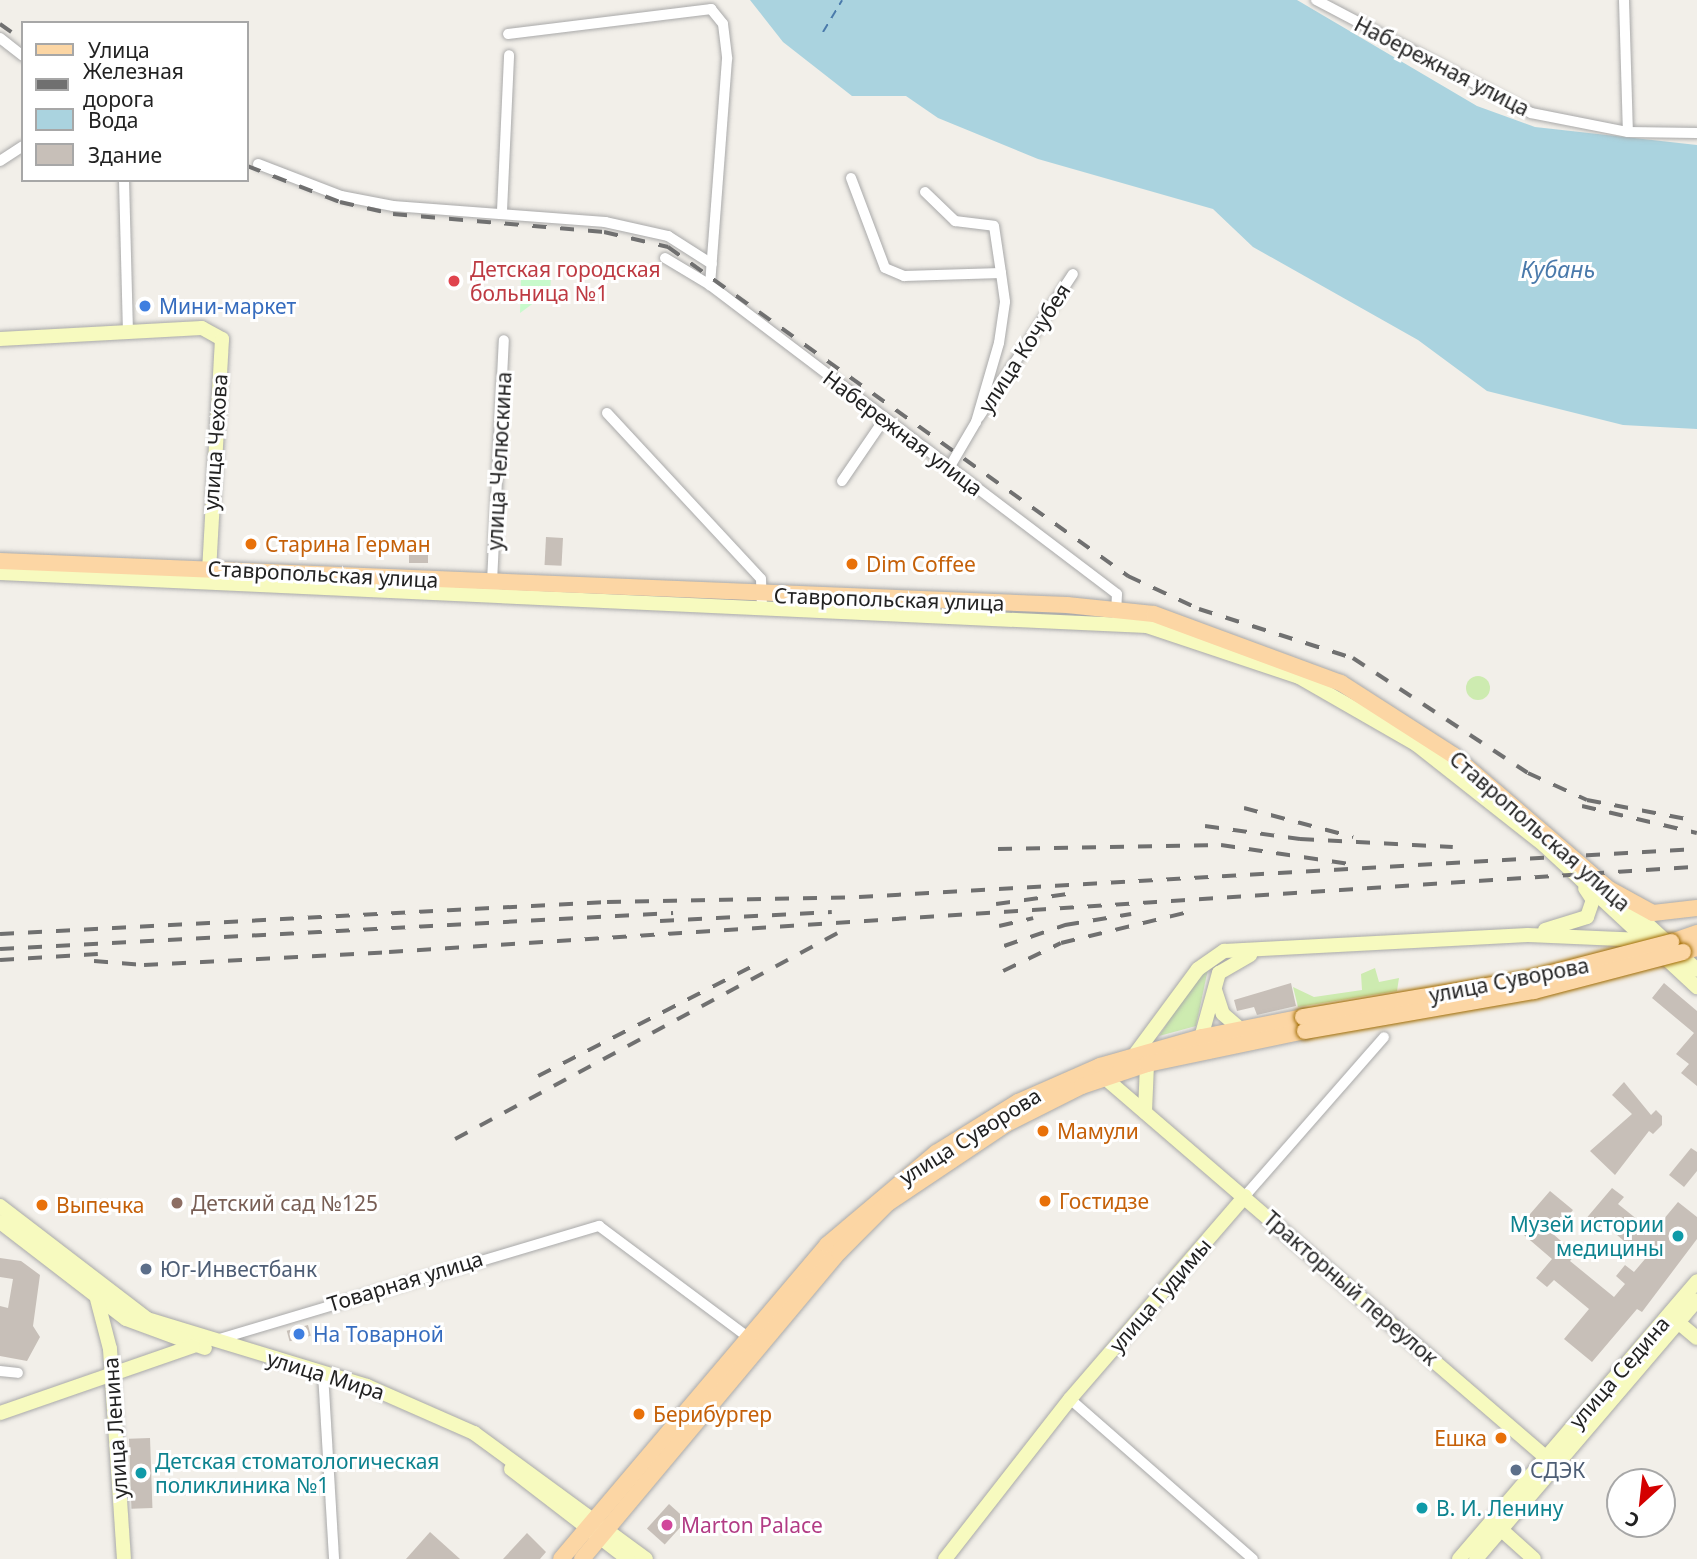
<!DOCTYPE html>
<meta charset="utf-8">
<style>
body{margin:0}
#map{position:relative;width:1697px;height:1559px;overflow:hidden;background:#f2efe9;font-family:"Noto Sans",sans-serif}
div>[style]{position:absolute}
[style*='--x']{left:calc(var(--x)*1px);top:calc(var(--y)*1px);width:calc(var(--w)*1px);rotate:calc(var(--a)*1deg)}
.grass>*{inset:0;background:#cdebb0}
.round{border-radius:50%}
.park>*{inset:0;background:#c8facc}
.water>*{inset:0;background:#aad3df}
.ferry>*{height:2px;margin-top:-1px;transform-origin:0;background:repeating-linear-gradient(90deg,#4a7aab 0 9px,transparent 0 16px)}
.building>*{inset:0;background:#c7bfb8;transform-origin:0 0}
.roads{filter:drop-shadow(0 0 2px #a9a9a9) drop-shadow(0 0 2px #a9a9a9)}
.street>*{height:10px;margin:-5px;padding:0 5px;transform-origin:5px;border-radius:5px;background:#fff}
.secondary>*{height:14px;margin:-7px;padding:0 7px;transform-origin:7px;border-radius:7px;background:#f7fabf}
.primary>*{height:16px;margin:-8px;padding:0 8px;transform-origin:8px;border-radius:8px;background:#fcd6a4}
.rail>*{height:3.5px;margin-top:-1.75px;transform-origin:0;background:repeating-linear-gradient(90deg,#707070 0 14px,transparent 0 28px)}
.bridges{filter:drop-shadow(0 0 2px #a06b00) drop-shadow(0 0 2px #a06b00)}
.primary-bridge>*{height:16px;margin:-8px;padding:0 8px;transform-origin:8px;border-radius:8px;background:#fcd6a4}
.dots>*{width:19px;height:19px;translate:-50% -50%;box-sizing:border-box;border:4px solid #fff;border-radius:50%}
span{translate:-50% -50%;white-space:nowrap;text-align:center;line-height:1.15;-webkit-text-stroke:6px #fff;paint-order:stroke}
.street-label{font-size:21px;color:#222}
.health-label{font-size:21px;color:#be3a42}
.left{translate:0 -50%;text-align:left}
.shop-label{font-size:21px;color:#366cbe}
.food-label{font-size:21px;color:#c56008}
.right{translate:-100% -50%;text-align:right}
.education-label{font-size:21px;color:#785e54}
.culture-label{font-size:21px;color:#0d838f}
.service-label{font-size:21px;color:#4e5e75}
.hotel-label{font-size:21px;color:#b23c85}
.water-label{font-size:23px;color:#4a7aab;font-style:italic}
.legend{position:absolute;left:21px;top:21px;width:228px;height:161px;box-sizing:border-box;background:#fff;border:2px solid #a7a7a7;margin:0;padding:9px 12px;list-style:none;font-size:21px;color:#222}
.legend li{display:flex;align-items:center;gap:14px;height:35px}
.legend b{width:35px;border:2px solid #a7a7a7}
.north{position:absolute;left:1606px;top:1468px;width:70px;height:70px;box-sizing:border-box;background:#fff;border:2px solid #a7a7a7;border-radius:50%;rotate:207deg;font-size:19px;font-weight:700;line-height:28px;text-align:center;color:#222}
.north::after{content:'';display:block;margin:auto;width:24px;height:32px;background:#d40000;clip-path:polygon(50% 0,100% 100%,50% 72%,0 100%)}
</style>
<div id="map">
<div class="grass">
<div class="round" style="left:1466px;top:676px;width:24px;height:24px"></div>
<div style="clip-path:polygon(1375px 968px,1379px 982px,1399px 978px,1397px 991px,1298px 1007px,1293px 987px,1314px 997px,1362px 990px,1361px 974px)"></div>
<div style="clip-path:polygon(1208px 969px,1196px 1026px,1159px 1036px,1187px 993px)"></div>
</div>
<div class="park">
<div style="clip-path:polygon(521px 276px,551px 278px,550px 291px,520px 313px)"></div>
</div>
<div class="water">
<div style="clip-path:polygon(750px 0,1297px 0,1477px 106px,1535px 127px,1697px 145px,1697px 429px,1623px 425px,1487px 391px,1418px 340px,1253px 247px,1213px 209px,1038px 159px,938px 118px,906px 96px,852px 96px,783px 42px)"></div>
</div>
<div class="ferry">
<div style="--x:823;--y:32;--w:37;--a:-59"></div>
</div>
<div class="building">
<div style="left:546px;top:537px;width:17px;height:28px;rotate:3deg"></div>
<div style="left:409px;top:539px;width:19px;height:24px"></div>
<div style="clip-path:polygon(1291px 983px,1296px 1006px,1257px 1015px,1254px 1007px,1237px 1011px,1234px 1000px)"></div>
<div style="clip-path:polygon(1664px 983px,1697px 1011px,1697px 1086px,1681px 1073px,1689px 1064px,1676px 1054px,1694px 1033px,1652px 998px)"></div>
<div style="clip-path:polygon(1624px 1082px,1651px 1115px,1656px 1110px,1662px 1116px,1662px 1125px,1653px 1134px,1649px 1131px,1615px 1175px,1590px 1151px,1632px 1114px,1612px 1095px)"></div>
<div style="clip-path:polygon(1691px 1148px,1697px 1152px,1697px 1171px,1684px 1187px,1669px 1175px)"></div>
<div style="clip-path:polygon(1612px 1188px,1624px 1197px,1618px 1204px,1653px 1232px,1678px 1202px,1697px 1217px,1697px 1239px,1642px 1312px,1637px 1309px,1592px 1362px,1564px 1339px,1589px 1309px,1554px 1280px,1547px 1287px,1536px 1278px,1552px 1259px,1517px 1229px,1550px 1191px,1573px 1210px,1553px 1234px,1576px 1254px,1570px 1261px,1614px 1297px,1625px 1284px,1616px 1276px,1625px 1265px,1634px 1272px,1645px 1259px,1603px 1223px,1596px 1231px,1584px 1221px)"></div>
<div style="clip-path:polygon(0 1258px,21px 1261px,40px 1275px,33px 1326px,40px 1337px,27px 1361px,0 1356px,0 1306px,8px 1308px,13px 1279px,0 1277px)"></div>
<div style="left:308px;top:1325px;width:11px;height:22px;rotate:75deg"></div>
<div style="left:150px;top:1438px;width:70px;height:21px;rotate:88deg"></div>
<div style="left:669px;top:1504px;width:24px;height:33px;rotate:42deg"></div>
<div style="clip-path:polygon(430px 1532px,460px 1559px,406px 1559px)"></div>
<div style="clip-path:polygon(527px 1533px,546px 1552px,540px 1559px,503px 1559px)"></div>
</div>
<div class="roads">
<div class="street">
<div style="--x:1316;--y:0;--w:243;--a:27.7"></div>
<div style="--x:1531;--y:113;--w:99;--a:11.1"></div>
<div style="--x:1628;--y:132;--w:69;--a:0.8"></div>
<div style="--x:1624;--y:0;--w:132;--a:88.3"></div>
<div style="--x:508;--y:34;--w:205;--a:-7"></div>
<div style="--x:711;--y:9;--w:19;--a:51"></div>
<div style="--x:723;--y:24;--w:35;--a:83"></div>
<div style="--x:727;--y:59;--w:227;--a:94.3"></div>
<div style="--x:0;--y:38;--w:29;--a:38"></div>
<div style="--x:0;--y:161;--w:27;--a:-33"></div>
<div style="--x:258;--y:164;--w:89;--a:21.1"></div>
<div style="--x:341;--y:196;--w:53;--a:10.9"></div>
<div style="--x:393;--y:206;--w:213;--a:4.3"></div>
<div style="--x:605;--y:222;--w:65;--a:12.5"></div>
<div style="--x:668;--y:236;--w:52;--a:32.5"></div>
<div style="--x:851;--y:178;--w:96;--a:69.3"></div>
<div style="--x:885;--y:268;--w:21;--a:23"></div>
<div style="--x:904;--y:276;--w:97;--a:-1.8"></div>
<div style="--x:1001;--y:273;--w:29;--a:82"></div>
<div style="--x:1005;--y:302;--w:41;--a:98.3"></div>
<div style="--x:999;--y:343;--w:82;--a:106.2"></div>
<div style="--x:976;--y:422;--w:53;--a:120.4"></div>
<div style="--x:124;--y:180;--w:152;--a:88.5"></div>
<div style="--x:925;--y:192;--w:42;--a:44"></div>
<div style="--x:955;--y:221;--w:39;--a:7"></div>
<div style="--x:994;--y:226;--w:48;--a:81.5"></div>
<div style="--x:502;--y:211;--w:156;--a:-87.4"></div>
<div style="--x:665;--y:258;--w:52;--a:31"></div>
<div style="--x:710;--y:285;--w:511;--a:37.21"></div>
<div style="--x:1117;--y:594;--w:20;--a:93"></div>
<div style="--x:607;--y:413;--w:226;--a:47.1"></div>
<div style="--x:761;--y:579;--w:27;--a:88"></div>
<div style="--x:979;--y:417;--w:171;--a:-56.7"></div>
<div style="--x:842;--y:481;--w:76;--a:-55.7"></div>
<div style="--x:492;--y:582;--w:242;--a:-87.2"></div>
<div style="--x:1245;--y:1196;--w:211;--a:-48.8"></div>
<div style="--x:216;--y:1340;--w:400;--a:-16.6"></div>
<div style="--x:599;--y:1226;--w:191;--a:36.7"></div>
<div style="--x:0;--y:1371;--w:18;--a:6"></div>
<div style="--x:323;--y:1373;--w:186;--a:86.6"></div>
<div style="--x:1070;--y:1399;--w:243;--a:41.2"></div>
</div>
<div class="secondary">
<div style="--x:0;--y:339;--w:202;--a:-3.1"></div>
<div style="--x:202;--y:328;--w:23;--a:29"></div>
<div style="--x:222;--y:339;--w:229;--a:93.2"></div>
<div style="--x:0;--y:573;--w:1148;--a:2.65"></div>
<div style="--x:1147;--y:626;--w:160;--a:18.5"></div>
<div style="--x:1299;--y:677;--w:135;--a:29.8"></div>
<div style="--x:1416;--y:744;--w:163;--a:38.3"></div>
<div style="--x:1544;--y:845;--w:209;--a:42.9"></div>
<div style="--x:1621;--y:900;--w:103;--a:42.6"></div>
<div style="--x:1545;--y:930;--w:44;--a:-17.2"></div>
<div style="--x:1587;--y:917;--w:18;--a:-71"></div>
<div style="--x:1593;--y:900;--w:14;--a:-124"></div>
<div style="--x:1215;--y:990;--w:25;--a:72"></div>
<div style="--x:1223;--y:1014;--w:23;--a:41"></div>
<div style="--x:1199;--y:1045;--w:75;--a:-74.5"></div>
<div style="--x:1219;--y:973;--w:36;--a:-30"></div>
<div style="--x:1136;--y:1053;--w:104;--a:-53.6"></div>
<div style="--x:1198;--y:969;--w:32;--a:-35"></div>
<div style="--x:1224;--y:951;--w:304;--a:-3"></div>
<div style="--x:1528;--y:935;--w:115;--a:2.5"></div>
<div style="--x:1105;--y:1078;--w:595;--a:40.71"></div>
<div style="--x:1145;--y:1112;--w:48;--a:-87.6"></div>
<div style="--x:0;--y:1206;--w:185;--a:37.5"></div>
<div style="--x:147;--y:1319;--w:230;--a:16.9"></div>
<div style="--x:367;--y:1386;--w:117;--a:23.7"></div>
<div style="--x:474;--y:1433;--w:213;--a:36.2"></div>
<div style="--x:0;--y:1222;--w:159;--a:37.6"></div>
<div style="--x:126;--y:1319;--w:84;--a:20.2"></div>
<div style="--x:97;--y:1299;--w:52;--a:75.4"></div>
<div style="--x:110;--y:1349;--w:210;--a:86.2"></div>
<div style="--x:1673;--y:1318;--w:31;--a:40"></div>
<div style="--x:0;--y:1413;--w:204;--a:-19.1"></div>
<div style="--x:511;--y:1469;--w:148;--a:37.6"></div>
<div style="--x:1495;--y:1524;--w:52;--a:41.9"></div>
<div style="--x:945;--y:1559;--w:203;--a:-52"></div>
<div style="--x:1070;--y:1399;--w:268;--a:-49.2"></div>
<div style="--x:1459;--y:1559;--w:366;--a:-49.4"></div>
<div style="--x:1476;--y:1559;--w:340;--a:-49.5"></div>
</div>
<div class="primary">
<div style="--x:0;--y:561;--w:1068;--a:2.36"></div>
<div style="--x:1067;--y:605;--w:87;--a:5.9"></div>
<div style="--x:1154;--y:614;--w:199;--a:20.3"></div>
<div style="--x:1341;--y:683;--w:133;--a:32.7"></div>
<div style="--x:1453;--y:755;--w:206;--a:40.7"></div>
<div style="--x:1609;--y:889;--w:50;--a:28.6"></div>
<div style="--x:1653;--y:913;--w:44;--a:-6.5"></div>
<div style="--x:1671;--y:942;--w:28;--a:-19"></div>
<div style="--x:1683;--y:952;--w:15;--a:-16"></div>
<div style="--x:561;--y:1559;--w:412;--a:-49.7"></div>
<div style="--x:827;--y:1245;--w:143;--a:-40.2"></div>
<div style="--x:936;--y:1153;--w:97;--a:-31.9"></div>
<div style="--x:1018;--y:1102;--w:90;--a:-23.7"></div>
<div style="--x:1100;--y:1066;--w:106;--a:-15.9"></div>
<div style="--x:1202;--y:1037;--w:103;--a:-11.2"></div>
<div style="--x:582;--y:1559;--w:400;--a:-50.1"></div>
<div style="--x:839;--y:1252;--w:69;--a:-45"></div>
<div style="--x:888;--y:1203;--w:142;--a:-33.8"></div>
<div style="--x:1006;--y:1124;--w:85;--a:-26.6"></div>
<div style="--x:1082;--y:1086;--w:69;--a:-18.7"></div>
<div style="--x:1147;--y:1064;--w:161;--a:-11.8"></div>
</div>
</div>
<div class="rail">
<div style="--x:0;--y:24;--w:28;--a:35"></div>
<div style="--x:247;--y:166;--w:100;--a:21.2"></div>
<div style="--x:340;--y:202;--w:54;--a:12.8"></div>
<div style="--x:393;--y:214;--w:212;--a:4.9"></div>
<div style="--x:604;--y:232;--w:66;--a:13.2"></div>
<div style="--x:668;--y:247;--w:566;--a:35.57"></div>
<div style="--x:1128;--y:576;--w:78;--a:24.9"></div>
<div style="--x:1199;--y:609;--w:162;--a:17.7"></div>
<div style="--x:1353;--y:658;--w:209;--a:33.3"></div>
<div style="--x:1528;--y:773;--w:65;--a:24.6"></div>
<div style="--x:1587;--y:800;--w:112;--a:10.8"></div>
<div style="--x:1582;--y:806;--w:118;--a:13.2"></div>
<div style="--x:1244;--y:808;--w:113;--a:14.9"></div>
<div style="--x:1205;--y:826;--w:96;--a:7.8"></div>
<div style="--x:1300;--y:839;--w:153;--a:3"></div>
<div style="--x:998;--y:849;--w:223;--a:-1"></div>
<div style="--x:1221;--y:845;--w:130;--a:8.4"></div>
<div style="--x:996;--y:904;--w:72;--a:-8"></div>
<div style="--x:660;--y:921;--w:172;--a:-3"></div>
<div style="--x:999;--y:926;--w:35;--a:-13"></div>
<div style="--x:0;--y:934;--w:608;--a:-3.02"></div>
<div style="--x:607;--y:902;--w:252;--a:-1.1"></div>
<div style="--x:859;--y:897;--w:839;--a:-3.28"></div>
<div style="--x:1004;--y:946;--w:65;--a:-19"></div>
<div style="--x:1065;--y:925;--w:67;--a:-9.5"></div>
<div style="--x:0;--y:949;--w:674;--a:-3.06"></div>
<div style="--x:0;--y:960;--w:98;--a:-3.5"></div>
<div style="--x:94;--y:961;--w:50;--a:4.6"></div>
<div style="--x:144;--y:965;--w:245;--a:-3"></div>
<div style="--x:389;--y:952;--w:1306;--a:-3.73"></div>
<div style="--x:1003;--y:971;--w:64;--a:-25.8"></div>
<div style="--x:1061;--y:943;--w:139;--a:-13.7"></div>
<div style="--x:538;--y:1076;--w:244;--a:-27.1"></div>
<div style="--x:455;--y:1139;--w:445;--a:-28.3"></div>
</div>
<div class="bridges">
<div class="primary-bridge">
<div style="--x:1303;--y:1017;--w:228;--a:-9.6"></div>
<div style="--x:1528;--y:979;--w:148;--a:-14.5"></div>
<div style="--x:1305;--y:1031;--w:232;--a:-9.9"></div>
<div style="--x:1534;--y:991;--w:154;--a:-14.7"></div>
</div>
</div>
<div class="dots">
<div style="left:454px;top:281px;background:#e0444e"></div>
<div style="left:145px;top:306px;background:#3f7fe0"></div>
<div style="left:251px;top:544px;background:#e8710a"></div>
<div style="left:852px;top:564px;background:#e8710a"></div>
<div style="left:1043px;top:1131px;background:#e8710a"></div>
<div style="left:1045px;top:1201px;background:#e8710a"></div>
<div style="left:177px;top:1203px;background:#8d6e63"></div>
<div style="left:42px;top:1205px;background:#e8710a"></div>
<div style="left:1678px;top:1236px;background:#0f9aa8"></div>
<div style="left:146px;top:1269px;background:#5c6f8a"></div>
<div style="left:299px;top:1334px;background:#3f7fe0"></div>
<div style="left:639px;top:1414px;background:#e8710a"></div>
<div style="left:1501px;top:1438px;background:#e8710a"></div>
<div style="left:1516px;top:1470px;background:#5c6f8a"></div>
<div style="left:141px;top:1473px;background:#0f9aa8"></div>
<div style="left:1422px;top:1508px;background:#0f9aa8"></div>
<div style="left:667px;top:1525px;background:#d1479c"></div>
</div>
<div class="street-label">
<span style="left:1442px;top:66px;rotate:27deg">Набережная улица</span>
<span style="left:1024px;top:348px;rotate:-57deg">улица Кочубея</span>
<span style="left:903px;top:433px;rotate:37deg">Набережная улица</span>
<span style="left:215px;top:442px;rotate:-86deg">улица Чехова</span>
<span style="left:499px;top:461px;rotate:-87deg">улица Челюскина</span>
<span style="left:323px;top:574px;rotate:3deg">Ставропольская улица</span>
<span style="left:889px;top:599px;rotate:2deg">Ставропольская улица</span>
<span style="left:1540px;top:831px;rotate:41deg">Ставропольская улица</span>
<span style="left:1509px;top:980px;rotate:-11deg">улица Суворова</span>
<span style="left:970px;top:1136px;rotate:-32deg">улица Суворова</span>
<span style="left:405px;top:1281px;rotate:-17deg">Товарная улица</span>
<span style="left:1351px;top:1288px;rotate:41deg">Тракторный переулок</span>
<span style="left:1160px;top:1295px;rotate:-49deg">улица Гудимы</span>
<span style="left:1619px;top:1372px;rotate:-49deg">улица Седина</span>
<span style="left:326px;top:1375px;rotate:17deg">улица Мира</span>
<span style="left:115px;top:1428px;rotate:-94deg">улица Ленина</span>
</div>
<div class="health-label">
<span class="left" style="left:470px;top:281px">Детская городская<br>больница №1</span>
</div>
<div class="shop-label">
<span class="left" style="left:159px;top:306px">Мини-маркет</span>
<span class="left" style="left:313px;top:1334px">На Товарной</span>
</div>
<div class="food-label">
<span class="left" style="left:265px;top:544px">Старина Герман</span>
<span class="left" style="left:866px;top:564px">Dim Coffee</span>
<span class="left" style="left:1057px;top:1131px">Мамули</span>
<span class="left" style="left:1059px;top:1201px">Гостидзе</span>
<span class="left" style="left:56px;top:1205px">Выпечка</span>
<span class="left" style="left:653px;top:1414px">Берибургер</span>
<span class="right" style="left:1487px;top:1438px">Ешка</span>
</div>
<div class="education-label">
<span class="left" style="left:191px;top:1203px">Детский сад №125</span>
</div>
<div class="culture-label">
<span class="right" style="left:1664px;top:1236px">Музей истории<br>медицины</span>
<span class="left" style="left:155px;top:1473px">Детская стоматологическая<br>поликлиника №1</span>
<span class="left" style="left:1436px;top:1508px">В. И. Ленину</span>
</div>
<div class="service-label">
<span class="left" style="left:160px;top:1269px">Юг-Инвестбанк</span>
<span class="left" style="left:1530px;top:1470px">СДЭК</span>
</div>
<div class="hotel-label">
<span class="left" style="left:681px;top:1525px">Marton Palace</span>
</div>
<div class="water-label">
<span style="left:1558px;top:269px">Кубань</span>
</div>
<ul class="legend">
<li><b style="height:9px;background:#fcd6a4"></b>Улица</li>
<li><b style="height:9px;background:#707070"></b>Железная дорога</li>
<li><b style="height:19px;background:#aad3df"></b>Вода</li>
<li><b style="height:19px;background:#c7bfb8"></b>Здание</li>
</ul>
<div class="north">С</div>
</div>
